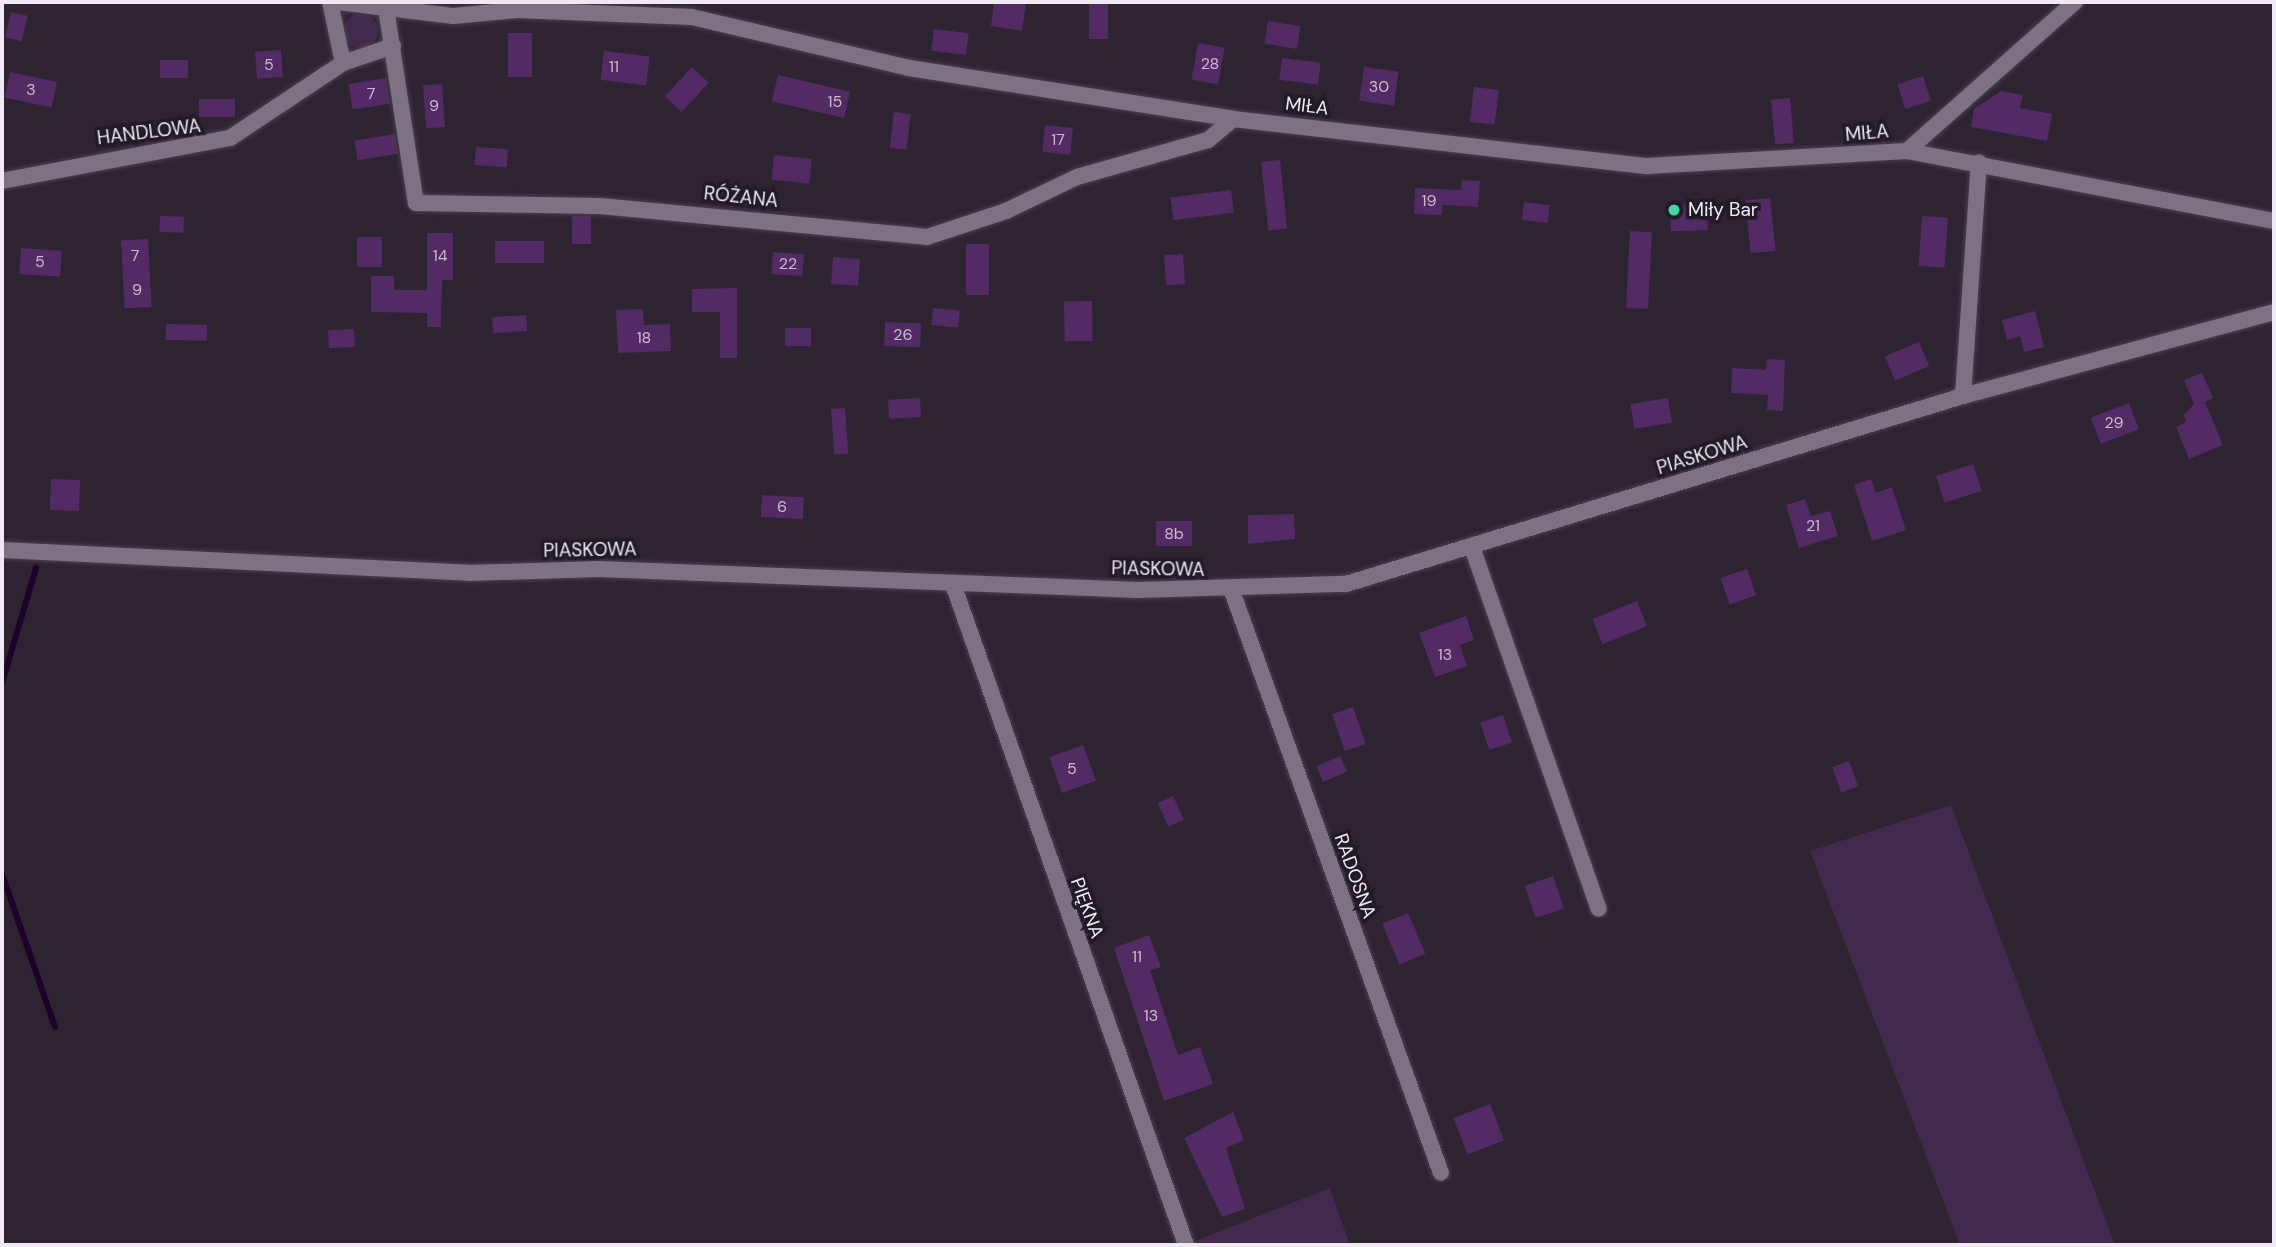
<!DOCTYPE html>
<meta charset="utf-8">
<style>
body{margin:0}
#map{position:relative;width:2276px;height:1247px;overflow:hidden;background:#2d2331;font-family:"DM Sans",sans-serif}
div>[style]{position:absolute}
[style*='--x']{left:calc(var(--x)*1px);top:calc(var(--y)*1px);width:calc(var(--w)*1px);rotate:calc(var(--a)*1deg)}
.green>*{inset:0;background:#42294d}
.round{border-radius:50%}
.stream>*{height:6px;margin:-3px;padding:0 3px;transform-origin:3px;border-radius:3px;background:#1f022a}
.building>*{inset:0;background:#532b64;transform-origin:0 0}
.roads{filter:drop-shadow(0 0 2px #4a414d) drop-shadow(0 0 2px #4a414d)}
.street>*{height:16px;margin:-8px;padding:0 8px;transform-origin:8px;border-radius:8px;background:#7d7283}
.dots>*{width:19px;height:19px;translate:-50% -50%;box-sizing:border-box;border:4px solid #231a27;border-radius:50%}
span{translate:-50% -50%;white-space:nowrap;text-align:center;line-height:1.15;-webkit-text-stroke:7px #231a27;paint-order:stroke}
.number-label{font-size:16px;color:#c9bacf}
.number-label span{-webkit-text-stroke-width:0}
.street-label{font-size:19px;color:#f0e9f3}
.poi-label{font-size:19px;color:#f0e9f3}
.left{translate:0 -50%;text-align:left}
.frame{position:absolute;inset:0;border:4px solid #f0e9f3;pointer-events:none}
</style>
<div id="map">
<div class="green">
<div class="round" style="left:344px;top:14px;width:34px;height:34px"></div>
<div style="clip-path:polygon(1951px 805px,2115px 1245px,1960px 1245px,1810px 851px)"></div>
<div style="clip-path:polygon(1330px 1188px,1350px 1245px,1191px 1245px,1190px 1243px)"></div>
</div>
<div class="stream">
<div style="--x:2;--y:683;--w:120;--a:-73.5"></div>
<div style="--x:2;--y:874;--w:162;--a:70.9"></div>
</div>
<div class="building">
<div style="clip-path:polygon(994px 2px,1026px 2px,1022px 31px,991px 26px)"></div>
<div style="left:1089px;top:2px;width:19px;height:37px"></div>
<div style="left:11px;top:12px;width:17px;height:26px;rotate:13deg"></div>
<div style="left:1268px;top:21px;width:33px;height:23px;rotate:9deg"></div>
<div style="left:934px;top:29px;width:35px;height:22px;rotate:7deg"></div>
<div style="left:508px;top:33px;width:24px;height:44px"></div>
<div style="left:1198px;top:43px;width:27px;height:37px;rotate:10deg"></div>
<div style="left:281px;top:50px;width:27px;height:26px;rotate:86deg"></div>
<div style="left:604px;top:51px;width:46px;height:29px;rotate:7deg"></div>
<div style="left:1282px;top:58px;width:39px;height:22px;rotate:7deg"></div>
<div style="left:160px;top:60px;width:28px;height:18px"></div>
<div style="left:692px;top:67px;width:23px;height:40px;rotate:43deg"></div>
<div style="left:1364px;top:67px;width:35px;height:34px;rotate:8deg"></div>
<div style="left:10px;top:72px;width:48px;height:26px;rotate:12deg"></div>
<div style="left:778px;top:75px;width:74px;height:27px;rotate:13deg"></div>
<div style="left:1923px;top:76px;width:26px;height:27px;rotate:72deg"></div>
<div style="left:386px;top:78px;width:26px;height:38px;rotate:81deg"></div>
<div style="left:442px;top:84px;width:43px;height:19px;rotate:86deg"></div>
<div style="left:1474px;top:87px;width:25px;height:35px;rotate:7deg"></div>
<div style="clip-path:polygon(2001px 91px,2023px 95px,2020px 108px,2052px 114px,2047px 141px,1971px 127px,1974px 109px)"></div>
<div style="left:1790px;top:98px;width:45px;height:19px;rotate:85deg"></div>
<div style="left:199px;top:99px;width:36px;height:18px"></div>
<div style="left:894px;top:112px;width:17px;height:36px;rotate:7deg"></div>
<div style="left:1045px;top:125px;width:28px;height:27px;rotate:6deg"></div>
<div style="left:395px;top:134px;width:20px;height:41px;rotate:81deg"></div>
<div style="left:476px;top:147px;width:32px;height:18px;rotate:4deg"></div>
<div style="left:774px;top:155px;width:38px;height:25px;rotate:6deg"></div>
<div style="left:1280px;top:160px;width:69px;height:19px;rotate:84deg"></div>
<div style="clip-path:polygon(1462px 180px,1480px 181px,1478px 207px,1442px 205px,1442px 215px,1414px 214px,1415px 188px,1461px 190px)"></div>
<div style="left:1231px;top:190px;width:23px;height:61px;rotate:83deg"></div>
<div style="left:1770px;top:198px;width:53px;height:25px;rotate:84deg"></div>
<div style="left:1524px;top:202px;width:26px;height:18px;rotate:7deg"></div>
<div style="left:1707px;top:204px;width:26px;height:37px;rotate:88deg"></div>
<div style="left:160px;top:216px;width:24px;height:16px;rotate:2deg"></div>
<div style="left:572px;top:216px;width:19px;height:28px"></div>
<div style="left:1922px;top:216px;width:26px;height:50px;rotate:4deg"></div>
<div style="left:1630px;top:231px;width:22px;height:77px;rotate:3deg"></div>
<div style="clip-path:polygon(427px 233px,453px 233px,453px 280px,442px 280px,441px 327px,427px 327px,427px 313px,371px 312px,371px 276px,394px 276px,394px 290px,427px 290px)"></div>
<div style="left:357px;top:237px;width:25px;height:30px"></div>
<div style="left:148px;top:239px;width:68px;height:27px;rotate:87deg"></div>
<div style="left:544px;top:241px;width:22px;height:49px;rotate:90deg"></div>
<div style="left:966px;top:244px;width:23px;height:51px"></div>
<div style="left:21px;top:248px;width:41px;height:26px;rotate:4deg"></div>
<div style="left:773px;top:252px;width:31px;height:22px;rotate:4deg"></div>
<div style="left:1183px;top:254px;width:30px;height:19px;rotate:86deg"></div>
<div style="left:833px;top:257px;width:27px;height:27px;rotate:4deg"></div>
<div style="clip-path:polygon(737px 288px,737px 358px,720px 358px,720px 312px,692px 312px,692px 289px)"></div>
<div style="left:1092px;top:301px;width:40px;height:28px;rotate:89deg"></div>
<div style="left:933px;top:308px;width:27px;height:17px;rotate:6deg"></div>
<div style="clip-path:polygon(643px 309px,644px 325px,670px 324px,671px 351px,618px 353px,616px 310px)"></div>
<div style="clip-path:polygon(2035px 311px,2044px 347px,2024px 352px,2020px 336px,2007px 340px,2002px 320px)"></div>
<div style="left:526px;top:315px;width:16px;height:34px;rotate:86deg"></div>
<div style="left:885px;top:322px;width:36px;height:24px;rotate:2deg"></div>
<div style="left:166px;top:324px;width:41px;height:16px;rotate:1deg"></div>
<div style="left:785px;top:328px;width:26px;height:18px"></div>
<div style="left:354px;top:329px;width:18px;height:26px;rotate:87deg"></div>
<div style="left:1919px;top:342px;width:26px;height:37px;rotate:67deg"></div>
<div style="clip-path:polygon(1767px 359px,1785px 360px,1783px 411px,1767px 410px,1768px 395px,1731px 393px,1732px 368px,1766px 370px)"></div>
<div style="clip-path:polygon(2202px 373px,2213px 398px,2205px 402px,2223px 445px,2189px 459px,2176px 427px,2186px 422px,2184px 415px,2194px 404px,2184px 380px)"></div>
<div style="left:920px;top:398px;width:19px;height:32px;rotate:87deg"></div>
<div style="left:1668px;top:398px;width:25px;height:38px;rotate:81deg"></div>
<div style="left:2129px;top:403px;width:28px;height:41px;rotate:69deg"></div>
<div style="left:845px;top:408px;width:46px;height:14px;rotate:86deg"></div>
<div style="left:1973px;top:464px;width:28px;height:39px;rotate:72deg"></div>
<div style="left:51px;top:479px;width:29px;height:31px;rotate:2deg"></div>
<div style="clip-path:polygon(1871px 479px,1876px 493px,1892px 487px,1906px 530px,1872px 541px,1854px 485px)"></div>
<div style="left:762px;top:495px;width:42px;height:22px;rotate:3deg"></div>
<div style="clip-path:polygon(1805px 499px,1811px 516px,1830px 511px,1838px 536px,1799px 548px,1786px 505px)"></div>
<div style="clip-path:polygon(1294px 514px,1295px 539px,1248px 544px,1248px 515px)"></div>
<div style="left:1192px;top:521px;width:25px;height:36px;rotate:90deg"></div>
<div style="left:1747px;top:569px;width:28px;height:28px;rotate:71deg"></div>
<div style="left:1637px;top:601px;width:27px;height:48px;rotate:68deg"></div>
<div style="clip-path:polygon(1466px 616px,1474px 640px,1460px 645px,1467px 666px,1435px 677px,1419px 633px)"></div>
<div style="left:1353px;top:707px;width:39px;height:22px;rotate:71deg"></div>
<div style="left:1503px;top:715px;width:29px;height:24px;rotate:72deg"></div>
<div style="left:1083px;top:745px;width:38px;height:36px;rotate:70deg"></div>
<div style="left:1340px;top:756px;width:17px;height:26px;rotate:66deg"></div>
<div style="left:1849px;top:761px;width:27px;height:18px;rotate:70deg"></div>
<div style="left:1173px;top:796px;width:26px;height:17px;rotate:65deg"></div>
<div style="left:1553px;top:876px;width:34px;height:30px;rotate:71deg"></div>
<div style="left:1408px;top:913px;width:44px;height:28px;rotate:67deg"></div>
<div style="clip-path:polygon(1149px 935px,1161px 967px,1150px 970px,1178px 1055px,1200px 1047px,1213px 1084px,1164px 1101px,1114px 948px)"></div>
<div style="left:1490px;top:1104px;width:39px;height:39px;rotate:69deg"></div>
<div style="clip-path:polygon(1233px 1112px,1244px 1140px,1226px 1148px,1245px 1209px,1222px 1217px,1184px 1138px)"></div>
</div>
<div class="roads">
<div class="street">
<div style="--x:338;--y:2;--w:116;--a:6.9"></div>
<div style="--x:453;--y:16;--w:64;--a:-5.4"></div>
<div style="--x:517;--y:10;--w:175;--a:2.3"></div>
<div style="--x:692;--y:17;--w:223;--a:13.2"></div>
<div style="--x:909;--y:68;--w:328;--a:8.9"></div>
<div style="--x:1233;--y:119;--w:417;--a:6.5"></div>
<div style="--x:1647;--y:166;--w:260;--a:-3.3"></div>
<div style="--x:1907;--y:151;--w:374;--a:10.8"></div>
<div style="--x:386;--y:8;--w:197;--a:81.3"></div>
<div style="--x:416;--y:203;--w:184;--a:0.9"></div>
<div style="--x:600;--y:206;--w:328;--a:5.4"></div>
<div style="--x:927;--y:237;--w:83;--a:-18.2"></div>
<div style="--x:1006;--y:211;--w:79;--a:-25.6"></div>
<div style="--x:1077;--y:177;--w:136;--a:-15.8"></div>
<div style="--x:1208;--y:140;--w:33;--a:-40"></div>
<div style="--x:343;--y:63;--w:53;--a:-18.8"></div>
<div style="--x:1907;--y:151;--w:225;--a:-41.6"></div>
<div style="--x:2;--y:181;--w:232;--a:-10.7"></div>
<div style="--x:230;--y:138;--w:136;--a:-33.6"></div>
<div style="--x:343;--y:63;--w:62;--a:-102"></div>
<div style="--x:1963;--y:396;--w:234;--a:-86.1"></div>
<div style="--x:2;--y:550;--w:468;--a:2.8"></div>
<div style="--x:469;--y:573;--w:130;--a:-1.8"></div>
<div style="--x:599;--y:569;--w:539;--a:2.23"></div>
<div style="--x:1138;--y:590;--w:208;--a:-1.7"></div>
<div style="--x:1346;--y:584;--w:645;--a:-16.95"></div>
<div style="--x:1963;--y:396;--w:322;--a:-15.1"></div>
<div style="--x:1473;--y:550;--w:380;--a:70.7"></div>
<div style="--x:953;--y:584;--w:701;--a:70.58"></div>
<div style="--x:1232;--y:591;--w:618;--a:70.25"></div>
</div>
</div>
<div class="dots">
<div style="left:1674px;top:210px;background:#42d4a1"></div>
</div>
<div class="number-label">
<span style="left:1210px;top:64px">28</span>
<span style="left:269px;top:65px">5</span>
<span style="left:614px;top:67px">11</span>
<span style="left:1379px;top:87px">30</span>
<span style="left:31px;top:90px">3</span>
<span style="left:371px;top:94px">7</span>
<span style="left:835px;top:102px">15</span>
<span style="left:434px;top:106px">9</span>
<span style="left:1058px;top:140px">17</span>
<span style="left:1429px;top:201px">19</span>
<span style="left:135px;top:256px">7</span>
<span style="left:440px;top:256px">14</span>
<span style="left:40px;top:262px">5</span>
<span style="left:788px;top:264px">22</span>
<span style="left:137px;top:290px">9</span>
<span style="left:903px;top:335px">26</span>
<span style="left:644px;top:338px">18</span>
<span style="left:2114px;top:423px">29</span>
<span style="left:782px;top:507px">6</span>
<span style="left:1813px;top:526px">21</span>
<span style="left:1174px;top:534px">8b</span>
<span style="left:1445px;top:655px">13</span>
<span style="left:1072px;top:769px">5</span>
<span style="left:1137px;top:957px">11</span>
<span style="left:1151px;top:1016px">13</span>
</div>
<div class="street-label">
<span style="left:1307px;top:106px;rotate:7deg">MIŁA</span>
<span style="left:149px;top:132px;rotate:-7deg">HANDLOWA</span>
<span style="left:1867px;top:133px;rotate:-5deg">MIŁA</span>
<span style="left:741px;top:197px;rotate:6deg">RÓŻANA</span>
<span style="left:1702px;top:455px;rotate:-17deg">PIASKOWA</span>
<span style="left:590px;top:550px;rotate:-1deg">PIASKOWA</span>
<span style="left:1158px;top:569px;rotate:1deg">PIASKOWA</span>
<span style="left:1355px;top:876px;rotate:70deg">RADOSNA</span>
<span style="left:1087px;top:908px;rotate:70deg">PIĘKNA</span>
</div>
<div class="poi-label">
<span class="left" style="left:1688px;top:210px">Miły Bar</span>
</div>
<div class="frame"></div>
</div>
